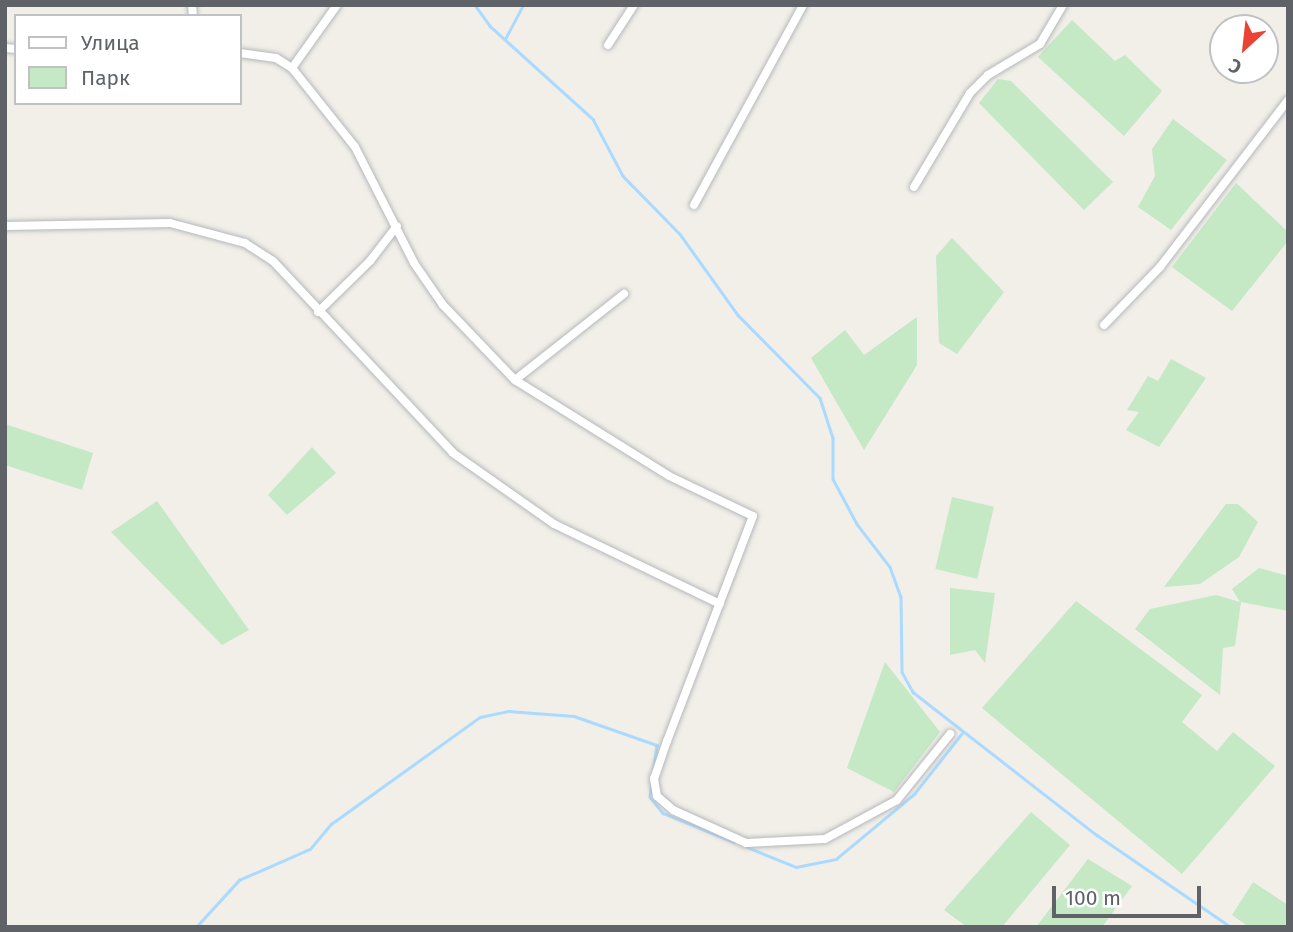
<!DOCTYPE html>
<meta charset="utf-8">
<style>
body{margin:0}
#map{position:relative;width:1293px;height:932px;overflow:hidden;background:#f1efe8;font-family:"Fira Sans",sans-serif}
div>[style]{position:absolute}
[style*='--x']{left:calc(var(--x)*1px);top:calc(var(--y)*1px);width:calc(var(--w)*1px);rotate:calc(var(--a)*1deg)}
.green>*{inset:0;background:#c5e8c5;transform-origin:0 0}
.stream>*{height:2.5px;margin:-1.25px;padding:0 1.25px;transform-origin:1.25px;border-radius:1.25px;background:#aadaff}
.roads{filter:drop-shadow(0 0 2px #b5b8bc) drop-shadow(0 0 2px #b5b8bc)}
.street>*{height:8px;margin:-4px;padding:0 4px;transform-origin:4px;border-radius:4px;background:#fff}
span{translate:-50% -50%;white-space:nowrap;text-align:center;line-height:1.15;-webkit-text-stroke:6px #fff;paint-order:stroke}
.frame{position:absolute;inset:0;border:7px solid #5f6368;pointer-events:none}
.legend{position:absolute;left:14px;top:14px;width:228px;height:91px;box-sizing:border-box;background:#fff;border:2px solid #bfc1c3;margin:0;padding:9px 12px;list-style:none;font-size:21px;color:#5f6368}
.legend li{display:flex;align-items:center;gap:14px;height:35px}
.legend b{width:35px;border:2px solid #bfc1c3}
.north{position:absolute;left:1209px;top:14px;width:70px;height:70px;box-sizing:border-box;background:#fff;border:2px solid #bfc1c3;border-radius:50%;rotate:207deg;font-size:19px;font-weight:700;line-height:28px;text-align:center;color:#5f6368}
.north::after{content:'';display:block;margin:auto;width:24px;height:32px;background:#ea4335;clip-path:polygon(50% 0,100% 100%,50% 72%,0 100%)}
.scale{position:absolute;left:1052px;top:886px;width:149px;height:32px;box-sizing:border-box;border:4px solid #5f6368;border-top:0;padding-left:9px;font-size:21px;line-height:24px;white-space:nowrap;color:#5f6368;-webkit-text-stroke:5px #fff;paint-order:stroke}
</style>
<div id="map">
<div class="green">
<div style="clip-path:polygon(1072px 20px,1115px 61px,1125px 55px,1162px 91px,1124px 136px,1038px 57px)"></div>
<div style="clip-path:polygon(998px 79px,1011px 81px,1113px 182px,1084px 210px,979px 103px)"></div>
<div style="clip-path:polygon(1173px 119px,1227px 160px,1171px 230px,1138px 207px,1155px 176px,1152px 149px)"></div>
<div style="clip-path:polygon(1236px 183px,1288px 232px,1288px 241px,1232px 311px,1172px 267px)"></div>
<div style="clip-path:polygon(952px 238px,1004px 292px,957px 354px,939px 343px,936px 256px)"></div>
<div style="clip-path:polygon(917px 317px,917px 365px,864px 450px,811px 358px,845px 330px,864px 355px)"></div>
<div style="clip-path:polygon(1171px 359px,1206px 378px,1159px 447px,1126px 430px,1139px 412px,1127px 410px,1148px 376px,1158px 381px)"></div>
<div style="clip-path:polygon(5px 424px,93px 453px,82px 490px,5px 465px)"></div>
<div style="clip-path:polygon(312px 447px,336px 473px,287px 515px,268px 495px)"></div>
<div style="left:952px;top:497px;width:43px;height:74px;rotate:13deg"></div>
<div style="clip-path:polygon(157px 501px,249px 630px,222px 645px,111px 532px)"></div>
<div style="clip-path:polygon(1226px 504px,1238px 504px,1258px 522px,1239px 557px,1200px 584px,1164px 587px)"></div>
<div style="clip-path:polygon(1259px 568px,1288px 576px,1288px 611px,1241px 602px,1235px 646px,1223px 648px,1220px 695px,1135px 629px,1150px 609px,1216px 595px,1240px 602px,1232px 589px)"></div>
<div style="clip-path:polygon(950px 588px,995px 593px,985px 663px,975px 650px,950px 655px)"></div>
<div style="clip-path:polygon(1076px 601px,1202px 695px,1182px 722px,1217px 751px,1233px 732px,1275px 766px,1182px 874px,982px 708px)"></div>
<div style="clip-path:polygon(885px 662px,940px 732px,894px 792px,847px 768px)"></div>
<div style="clip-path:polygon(1031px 812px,1070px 845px,1002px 927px,967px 927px,944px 910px)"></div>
<div style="clip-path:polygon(1088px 859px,1132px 886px,1102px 927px,1036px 927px)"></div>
<div style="clip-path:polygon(1253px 882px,1288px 905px,1288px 927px,1249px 927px,1232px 915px)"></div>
</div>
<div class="stream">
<div style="--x:475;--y:5;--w:26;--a:54"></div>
<div style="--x:490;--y:26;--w:139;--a:42.1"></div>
<div style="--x:593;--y:119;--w:64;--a:62.2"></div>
<div style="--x:623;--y:176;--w:81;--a:45.5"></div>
<div style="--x:680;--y:234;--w:100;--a:54.4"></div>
<div style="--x:738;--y:315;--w:117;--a:45.3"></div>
<div style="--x:820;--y:398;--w:42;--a:72"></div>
<div style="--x:833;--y:438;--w:41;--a:90"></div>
<div style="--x:833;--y:479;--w:51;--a:61.9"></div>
<div style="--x:857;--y:524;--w:54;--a:52.5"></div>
<div style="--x:890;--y:567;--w:32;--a:70"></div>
<div style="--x:901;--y:597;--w:75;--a:89.2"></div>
<div style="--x:902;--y:672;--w:23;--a:61"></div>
<div style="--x:913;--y:692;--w:233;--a:37.9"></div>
<div style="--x:1097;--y:835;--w:163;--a:34.5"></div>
<div style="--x:505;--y:39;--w:38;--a:-62"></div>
<div style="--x:747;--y:847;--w:53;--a:22.2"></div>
<div style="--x:796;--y:867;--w:41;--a:-11.3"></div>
<div style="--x:836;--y:859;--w:102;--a:-39.8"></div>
<div style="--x:914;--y:794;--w:78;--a:-51.8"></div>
<div style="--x:196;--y:927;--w:64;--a:-47.5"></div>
<div style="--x:239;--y:880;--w:77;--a:-23.6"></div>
<div style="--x:310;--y:849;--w:33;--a:-50"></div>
<div style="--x:331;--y:824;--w:183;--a:-35.7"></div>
<div style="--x:480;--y:717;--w:29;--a:-12"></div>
<div style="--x:508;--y:711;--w:66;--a:4.3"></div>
<div style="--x:574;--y:716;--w:88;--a:19.3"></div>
<div style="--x:657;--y:745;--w:52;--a:97.7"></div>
<div style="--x:650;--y:797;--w:21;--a:51"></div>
<div style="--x:663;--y:813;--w:77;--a:22.2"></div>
</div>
<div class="roads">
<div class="street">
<div style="--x:192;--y:5;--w:11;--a:85"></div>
<div style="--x:608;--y:45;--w:48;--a:-57"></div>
<div style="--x:5;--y:48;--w:11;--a:5"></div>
<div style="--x:240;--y:53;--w:36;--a:8"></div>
<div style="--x:276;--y:58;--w:19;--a:32"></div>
<div style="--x:292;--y:68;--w:101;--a:51.4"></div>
<div style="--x:355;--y:147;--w:130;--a:63"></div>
<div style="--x:414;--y:263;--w:51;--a:55.4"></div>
<div style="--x:443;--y:305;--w:104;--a:46.2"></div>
<div style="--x:515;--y:380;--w:181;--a:31.9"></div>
<div style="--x:669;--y:476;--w:93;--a:25.5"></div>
<div style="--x:753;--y:516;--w:241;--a:110.9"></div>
<div style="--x:667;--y:741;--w:40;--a:108.9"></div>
<div style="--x:654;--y:779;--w:17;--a:80"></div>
<div style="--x:657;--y:796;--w:21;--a:41"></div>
<div style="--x:673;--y:810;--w:80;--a:24.3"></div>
<div style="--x:746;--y:843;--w:79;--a:-2.9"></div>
<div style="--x:825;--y:839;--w:82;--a:-28.4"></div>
<div style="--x:897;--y:800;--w:85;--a:-51.2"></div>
<div style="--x:292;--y:68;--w:77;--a:-54.5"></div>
<div style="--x:914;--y:187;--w:109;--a:-59.2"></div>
<div style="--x:970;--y:93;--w:25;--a:-45"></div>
<div style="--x:988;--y:75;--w:61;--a:-30.8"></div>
<div style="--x:1040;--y:44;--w:45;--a:-59.5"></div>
<div style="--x:694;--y:205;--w:228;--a:-61.4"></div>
<div style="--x:5;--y:226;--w:165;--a:-1"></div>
<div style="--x:170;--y:223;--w:78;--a:14.9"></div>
<div style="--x:245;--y:243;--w:33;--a:33"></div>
<div style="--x:273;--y:261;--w:263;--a:46.8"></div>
<div style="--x:453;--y:453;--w:123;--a:35.1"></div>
<div style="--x:554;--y:524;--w:184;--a:25.7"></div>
<div style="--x:318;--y:312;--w:73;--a:-44.4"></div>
<div style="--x:370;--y:261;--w:44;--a:-52.4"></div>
<div style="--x:1104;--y:325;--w:81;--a:-46"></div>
<div style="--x:1160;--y:267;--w:210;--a:-52.5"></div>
<div style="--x:515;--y:380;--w:139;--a:-38.3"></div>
</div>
</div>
<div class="frame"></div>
<ul class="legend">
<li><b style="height:9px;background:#fff"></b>Улица</li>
<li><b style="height:19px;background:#c5e8c5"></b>Парк</li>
</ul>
<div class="north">С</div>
<div class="scale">100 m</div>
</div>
